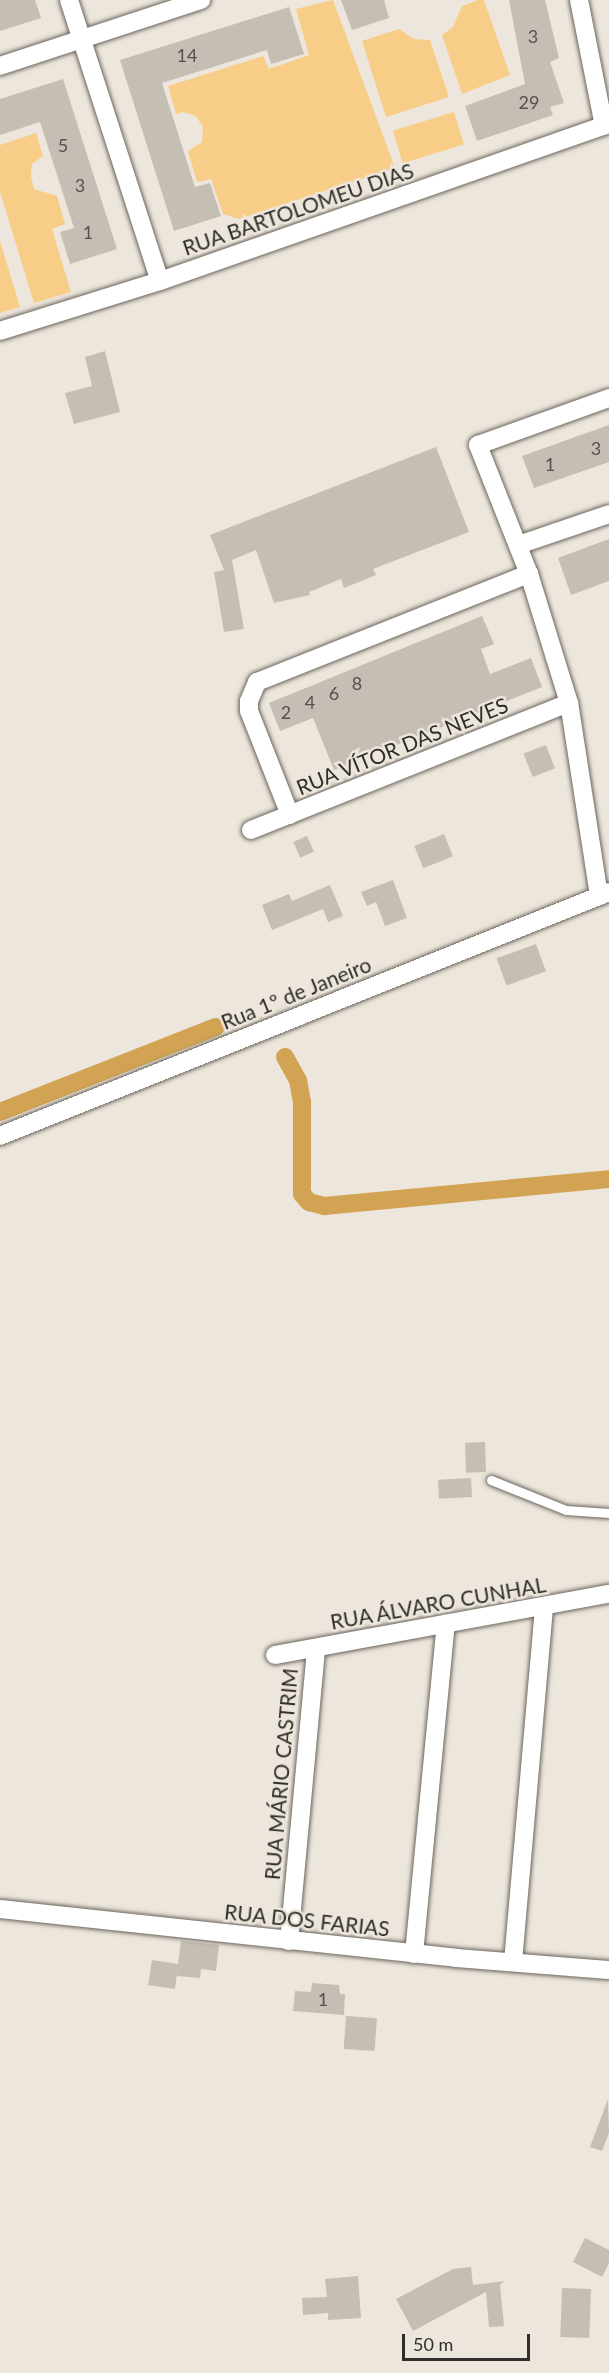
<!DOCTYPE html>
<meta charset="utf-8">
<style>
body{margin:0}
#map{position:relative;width:609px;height:2373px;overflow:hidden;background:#ede6dc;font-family:Lato,sans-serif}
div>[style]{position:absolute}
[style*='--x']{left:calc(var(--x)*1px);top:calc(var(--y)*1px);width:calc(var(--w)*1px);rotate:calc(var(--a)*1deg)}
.green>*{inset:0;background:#f8cd87;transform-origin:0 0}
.canal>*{height:18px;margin:-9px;padding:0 9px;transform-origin:9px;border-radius:9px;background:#d2a353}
.building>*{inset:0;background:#c5beb4;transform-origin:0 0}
.roads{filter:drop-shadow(0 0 2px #6b655c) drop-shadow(0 0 2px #6b655c)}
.lane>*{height:9px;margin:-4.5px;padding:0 4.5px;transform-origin:4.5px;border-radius:4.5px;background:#fff}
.street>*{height:18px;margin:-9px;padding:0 9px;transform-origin:9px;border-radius:9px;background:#fff}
span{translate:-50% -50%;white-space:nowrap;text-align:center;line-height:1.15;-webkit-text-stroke:5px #ede6dc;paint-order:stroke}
.number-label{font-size:18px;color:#55524c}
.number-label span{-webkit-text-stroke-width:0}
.street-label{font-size:21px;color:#302e2a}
.scale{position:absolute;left:402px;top:2334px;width:128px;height:27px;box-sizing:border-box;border:3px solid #302e2a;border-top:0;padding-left:8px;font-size:18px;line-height:21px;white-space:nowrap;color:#302e2a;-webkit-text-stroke:4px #ede6dc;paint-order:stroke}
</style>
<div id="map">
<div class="green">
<div style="clip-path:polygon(333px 0,395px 168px,239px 219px,223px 214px,211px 179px,197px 182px,188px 151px,202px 142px,203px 127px,196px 116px,183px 112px,176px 114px,168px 86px,263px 56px,269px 69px,309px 55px,296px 9px)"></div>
<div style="clip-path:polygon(478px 0,484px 0,510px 75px,462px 94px,442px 35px,453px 27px,462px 6px)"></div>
<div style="clip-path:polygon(399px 29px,414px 39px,430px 40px,449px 97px,386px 117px,362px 41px)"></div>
<div style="left:454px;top:112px;width:34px;height:64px;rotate:73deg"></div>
<div style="clip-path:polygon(36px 133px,43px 156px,32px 164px,31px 176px,34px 189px,57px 196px,65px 224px,52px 229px,71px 292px,34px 303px,0 192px,0 145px)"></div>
<div style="clip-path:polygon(0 241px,20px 307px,0 313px)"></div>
</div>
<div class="canal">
<div style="--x:285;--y:1057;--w:26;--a:61"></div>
<div style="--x:298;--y:1080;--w:22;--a:80"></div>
<div style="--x:302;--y:1102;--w:92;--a:90"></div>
<div style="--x:302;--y:1194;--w:11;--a:49"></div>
<div style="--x:309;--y:1202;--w:16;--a:15"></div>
<div style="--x:324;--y:1206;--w:286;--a:-5.4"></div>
<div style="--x:0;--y:1112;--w:232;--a:-21.5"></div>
</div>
<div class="building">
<div style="clip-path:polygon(0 0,35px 0,41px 18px,0 31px)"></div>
<div style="clip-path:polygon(341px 0,384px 0,389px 18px,352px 30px)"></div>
<div style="clip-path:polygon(509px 0,545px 0,559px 58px,550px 62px,564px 103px,550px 107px,553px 115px,477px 141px,465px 106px,525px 84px)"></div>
<div style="clip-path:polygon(289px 7px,304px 54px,271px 64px,267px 50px,162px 83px,195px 187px,210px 183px,221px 216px,174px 231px,120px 60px)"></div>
<div style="clip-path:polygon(63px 79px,117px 249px,70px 264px,60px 232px,74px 228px,40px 122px,0 135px,0 99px)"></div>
<div style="clip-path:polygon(105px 351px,120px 412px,74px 424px,65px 393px,92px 386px,85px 357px)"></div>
<div style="clip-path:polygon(609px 425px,609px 462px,534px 488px,522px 456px)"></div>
<div style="clip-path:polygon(436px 447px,469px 532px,373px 569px,376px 575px,344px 588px,341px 579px,309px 592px,310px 595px,274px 603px,256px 550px,232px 560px,244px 629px,224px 632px,214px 572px,224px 570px,210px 535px)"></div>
<div style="clip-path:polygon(609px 539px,609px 581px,571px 595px,558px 558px)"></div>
<div style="clip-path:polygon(482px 616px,494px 644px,481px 649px,490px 674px,531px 658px,542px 687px,334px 770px,313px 718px,280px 731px,269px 703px)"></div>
<div style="left:546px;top:745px;width:25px;height:24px;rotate:69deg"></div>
<div style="left:444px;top:834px;width:24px;height:32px;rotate:68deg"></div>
<div style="left:307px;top:836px;width:17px;height:15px;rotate:66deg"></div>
<div style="clip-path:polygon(393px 880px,407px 918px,385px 926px,376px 902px,367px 906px,361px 892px)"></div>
<div style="clip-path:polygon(330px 885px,343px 916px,328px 922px,323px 909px,272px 930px,262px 905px,289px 894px,292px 901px)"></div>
<div style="left:536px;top:944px;width:29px;height:42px;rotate:70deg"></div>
<div style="left:485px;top:1442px;width:30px;height:20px;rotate:88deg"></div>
<div style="left:471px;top:1478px;width:19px;height:33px;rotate:87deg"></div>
<div style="clip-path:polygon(181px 1941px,219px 1945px,216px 1971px,201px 1969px,200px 1978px,177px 1976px,178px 1966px,175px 1989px,148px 1985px,152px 1960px,178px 1964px)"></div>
<div style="clip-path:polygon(312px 1983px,339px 1985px,340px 1994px,345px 1994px,344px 2015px,293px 2011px,295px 1991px,311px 1992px)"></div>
<div style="left:346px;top:2016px;width:31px;height:33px;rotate:4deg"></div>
<div style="clip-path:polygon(608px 2099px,609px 2133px,602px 2151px,590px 2147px)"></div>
<div style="clip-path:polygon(585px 2238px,609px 2250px,609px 2263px,602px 2277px,573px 2262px)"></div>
<div style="clip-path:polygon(471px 2267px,473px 2285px,505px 2281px,500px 2285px,504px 2326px,489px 2327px,486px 2292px,413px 2331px,396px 2299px,453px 2269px)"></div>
<div style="clip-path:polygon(358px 2276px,361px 2318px,328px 2320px,328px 2313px,303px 2315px,302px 2298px,327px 2297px,325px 2279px)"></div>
<div style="left:562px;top:2288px;width:29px;height:49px;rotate:2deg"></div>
</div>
<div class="roads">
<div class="lane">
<div style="--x:491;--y:1480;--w:81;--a:21.8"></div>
<div style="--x:566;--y:1510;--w:43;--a:4"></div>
</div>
<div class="street">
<div style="--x:69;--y:0;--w:295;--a:72.1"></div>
<div style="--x:579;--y:0;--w:128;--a:78.8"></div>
<div style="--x:0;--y:66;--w:212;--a:-18.2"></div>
<div style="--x:0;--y:331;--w:168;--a:-17.4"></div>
<div style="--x:160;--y:281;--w:476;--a:-19.3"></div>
<div style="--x:518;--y:545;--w:96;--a:-18.8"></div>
<div style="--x:290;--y:815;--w:112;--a:-111.5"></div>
<div style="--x:249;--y:711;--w:10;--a:-90"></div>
<div style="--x:249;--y:701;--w:21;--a:-67"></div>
<div style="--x:257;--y:682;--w:293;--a:-21.7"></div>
<div style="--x:251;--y:830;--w:342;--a:-21.8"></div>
<div style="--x:599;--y:896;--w:195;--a:-98.8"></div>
<div style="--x:569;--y:703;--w:135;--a:-107.2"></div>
<div style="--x:529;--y:574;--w:139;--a:-111.6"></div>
<div style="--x:478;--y:445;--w:139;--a:-19.7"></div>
<div style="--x:0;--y:1136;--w:656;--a:-21.83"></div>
<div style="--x:275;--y:1655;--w:340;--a:-10.4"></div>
<div style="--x:0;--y:1909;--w:459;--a:6.1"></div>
<div style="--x:456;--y:1958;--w:153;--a:4.5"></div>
<div style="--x:289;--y:1941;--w:294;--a:-84.7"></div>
<div style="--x:414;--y:1954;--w:332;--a:-84.5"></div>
<div style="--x:513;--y:1962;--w:357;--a:-85"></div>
</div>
</div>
<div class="number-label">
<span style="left:533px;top:36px">3</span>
<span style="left:187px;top:55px">14</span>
<span style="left:529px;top:102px">29</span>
<span style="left:63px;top:145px">5</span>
<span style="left:80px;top:185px">3</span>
<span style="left:88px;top:232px">1</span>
<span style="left:596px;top:448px">3</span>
<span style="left:550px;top:464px">1</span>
<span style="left:357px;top:683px">8</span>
<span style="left:334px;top:693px">6</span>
<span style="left:310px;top:702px">4</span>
<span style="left:286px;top:712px">2</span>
<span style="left:323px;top:1999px">1</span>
</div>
<div class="street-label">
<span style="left:298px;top:209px;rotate:-19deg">RUA BARTOLOMEU DIAS</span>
<span style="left:402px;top:746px;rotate:-22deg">RUA VÍTOR DAS NEVES</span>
<span style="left:296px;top:993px;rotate:-22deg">Rua 1º de Janeiro</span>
<span style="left:438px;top:1603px;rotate:-10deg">RUA ÁLVARO CUNHAL</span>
<span style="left:281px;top:1774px;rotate:-85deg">RUA MÁRIO CASTRIM</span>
<span style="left:307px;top:1920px;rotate:6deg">RUA DOS FARIAS</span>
</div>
<div class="scale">50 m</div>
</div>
